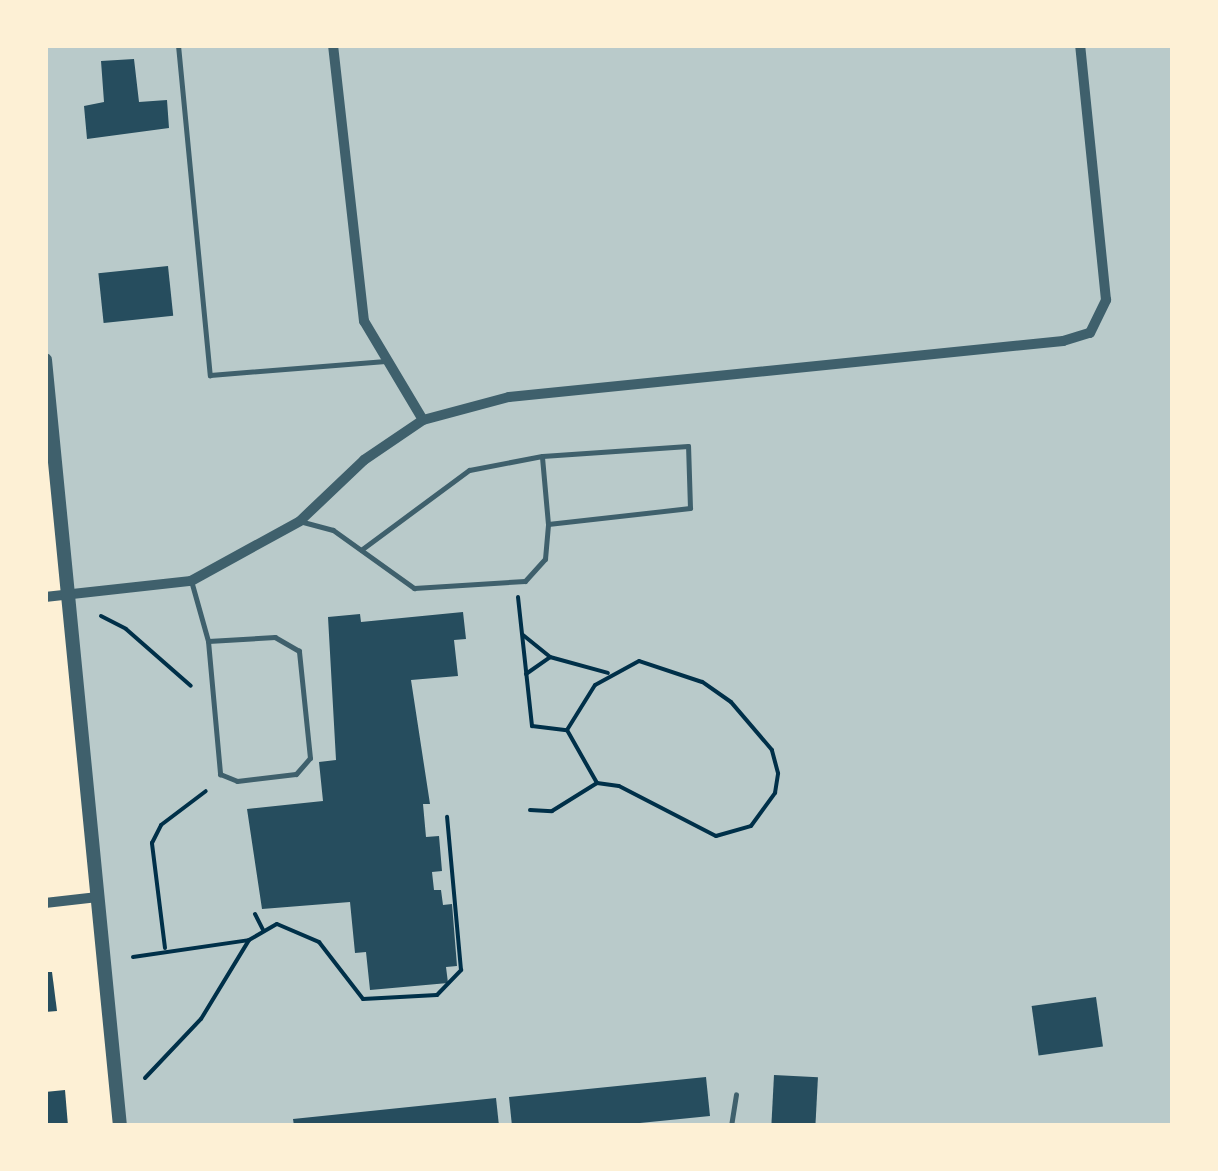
<!DOCTYPE html>
<style>
body{margin:0}
#map{position:relative;width:1218px;height:1171px;overflow:hidden;background:#fdf0d5;font-family:Spectral,serif}
div>[style]{position:absolute}
[style*='--x']{left:calc(var(--x)*1px);top:calc(var(--y)*1px);width:calc(var(--w)*1px);rotate:calc(var(--a)*1deg)}
.green>*{inset:0;background:#b9caca}
.building>*{inset:0;background:#264d5e;transform-origin:0 0}
.path>*{height:4px;margin:-2px;padding:0 2px;transform-origin:2px;border-radius:2px;background:#003049}
.service>*{height:5px;margin:-2.5px;padding:0 2.5px;transform-origin:2.5px;border-radius:2.5px;background:#3f606c}
.minor>*{height:10px;margin:-5px;padding:0 5px;transform-origin:5px;border-radius:5px;background:#3f606c}
.tertiary>*{height:14px;margin:-7px;padding:0 7px;transform-origin:7px;border-radius:7px;background:#3f606c}
span{translate:-50% -50%;white-space:nowrap;text-align:center;line-height:1.15;-webkit-text-stroke:10px #fdf0d5;paint-order:stroke}
.frame{position:absolute;inset:0;border:48px solid #fdf0d5;pointer-events:none}
</style>
<div id="map">
<div class="green">
<div style="clip-path:polygon(45px 45px,1173px 45px,1173px 1126px,120px 1126px,45px 367px)"></div>
</div>
<div class="building">
<div style="clip-path:polygon(134px 59px,139px 102px,167px 100px,169px 128px,87px 139px,84px 106px,104px 102px,101px 61px)"></div>
<div style="left:168px;top:266px;width:50px;height:70px;rotate:84deg"></div>
<div style="clip-path:polygon(463px 612px,466px 639px,454px 640px,458px 676px,411px 680px,430px 804px,423px 804px,426px 837px,439px 836px,442px 871px,432px 872px,434px 890px,441px 890px,443px 905px,452px 904px,457px 966px,446px 967px,448px 983px,370px 990px,366px 952px,355px 953px,350px 902px,262px 909px,247px 809px,323px 801px,319px 762px,336px 760px,328px 617px,360px 614px,361px 622px)"></div>
<div style="clip-path:polygon(45px 972px,52px 972px,57px 1011px,45px 1012px)"></div>
<div style="left:1096px;top:997px;width:50px;height:65px;rotate:82deg"></div>
<div style="left:774px;top:1075px;width:44px;height:51px;rotate:3deg"></div>
<div style="clip-path:polygon(706px 1077px,710px 1116px,610px 1126px,512px 1126px,509px 1097px)"></div>
<div style="clip-path:polygon(65px 1090px,68px 1126px,45px 1126px,45px 1092px)"></div>
<div style="clip-path:polygon(496px 1098px,499px 1126px,294px 1126px,293px 1119px)"></div>
</div>
<div class="path">
<div style="--x:518;--y:597;--w:130;--a:83.8"></div>
<div style="--x:532;--y:726;--w:35;--a:7"></div>
<div style="--x:101;--y:616;--w:28;--a:27"></div>
<div style="--x:126;--y:629;--w:86;--a:41.2"></div>
<div style="--x:523;--y:635;--w:35;--a:39"></div>
<div style="--x:526;--y:674;--w:29;--a:-35"></div>
<div style="--x:550;--y:657;--w:60;--a:15.4"></div>
<div style="--x:530;--y:810;--w:22;--a:3"></div>
<div style="--x:552;--y:811;--w:53;--a:-31.9"></div>
<div style="--x:597;--y:783;--w:22;--a:8"></div>
<div style="--x:619;--y:786;--w:109;--a:27.3"></div>
<div style="--x:716;--y:836;--w:36;--a:-16"></div>
<div style="--x:751;--y:826;--w:41;--a:-54"></div>
<div style="--x:775;--y:793;--w:20;--a:-81"></div>
<div style="--x:778;--y:773;--w:24;--a:-105"></div>
<div style="--x:772;--y:750;--w:63;--a:-130.5"></div>
<div style="--x:731;--y:702;--w:35;--a:-145"></div>
<div style="--x:702;--y:682;--w:66;--a:-161.6"></div>
<div style="--x:639;--y:661;--w:50;--a:151.4"></div>
<div style="--x:595;--y:685;--w:53;--a:121.9"></div>
<div style="--x:567;--y:730;--w:61;--a:60.5"></div>
<div style="--x:255;--y:914;--w:18;--a:63"></div>
<div style="--x:165;--y:948;--w:106;--a:-97.1"></div>
<div style="--x:152;--y:843;--w:20;--a:-63"></div>
<div style="--x:161;--y:825;--w:56;--a:-37.1"></div>
<div style="--x:133;--y:957;--w:117;--a:-8.3"></div>
<div style="--x:249;--y:940;--w:32;--a:-30"></div>
<div style="--x:277;--y:924;--w:46;--a:23.2"></div>
<div style="--x:319;--y:942;--w:72;--a:52.3"></div>
<div style="--x:363;--y:999;--w:74;--a:-3.1"></div>
<div style="--x:437;--y:995;--w:35;--a:-46"></div>
<div style="--x:461;--y:970;--w:154;--a:-95.2"></div>
<div style="--x:145;--y:1078;--w:81;--a:-46.5"></div>
<div style="--x:201;--y:1019;--w:92;--a:-58.7"></div>
</div>
<div class="service">
<div style="--x:178;--y:45;--w:332;--a:84.5"></div>
<div style="--x:210;--y:375;--w:176;--a:-4.6"></div>
<div style="--x:542;--y:457;--w:67;--a:84.9"></div>
<div style="--x:303;--y:522;--w:31;--a:15"></div>
<div style="--x:333;--y:530;--w:100;--a:35.6"></div>
<div style="--x:414;--y:588;--w:111;--a:-3.6"></div>
<div style="--x:525;--y:581;--w:30;--a:-48"></div>
<div style="--x:545;--y:559;--w:35;--a:-85"></div>
<div style="--x:548;--y:524;--w:143;--a:-6.4"></div>
<div style="--x:690;--y:508;--w:62;--a:-91.8"></div>
<div style="--x:688;--y:446;--w:146;--a:176.1"></div>
<div style="--x:542;--y:456;--w:74;--a:169.1"></div>
<div style="--x:469;--y:470;--w:134;--a:143.5"></div>
<div style="--x:192;--y:584;--w:59;--a:74.3"></div>
<div style="--x:208;--y:641;--w:134;--a:84.8"></div>
<div style="--x:220;--y:774;--w:18;--a:22"></div>
<div style="--x:237;--y:781;--w:59;--a:-6.8"></div>
<div style="--x:296;--y:774;--w:21;--a:-49"></div>
<div style="--x:310;--y:758;--w:108;--a:-95.9"></div>
<div style="--x:299;--y:651;--w:28;--a:-150"></div>
<div style="--x:275;--y:637;--w:67;--a:176.6"></div>
<div style="--x:731;--y:1126;--w:32;--a:-81"></div>
</div>
<div class="minor">
<div style="--x:333;--y:45;--w:278;--a:83.6"></div>
<div style="--x:364;--y:321;--w:115;--a:59.2"></div>
<div style="--x:45;--y:597;--w:147;--a:-6.3"></div>
<div style="--x:191;--y:581;--w:124;--a:-28.8"></div>
<div style="--x:300;--y:521;--w:88;--a:-43.6"></div>
<div style="--x:364;--y:460;--w:71;--a:-34.1"></div>
<div style="--x:423;--y:420;--w:89;--a:-15"></div>
<div style="--x:509;--y:397;--w:557;--a:-5.77"></div>
<div style="--x:1063;--y:341;--w:28;--a:-17"></div>
<div style="--x:1090;--y:333;--w:37;--a:-64"></div>
<div style="--x:1106;--y:300;--w:256;--a:-95.8"></div>
<div style="--x:45;--y:903;--w:53;--a:-6.5"></div>
</div>
<div class="tertiary">
<div style="--x:45;--y:360;--w:770;--a:84.41"></div>
</div>
<div class="frame"></div>
</div>
